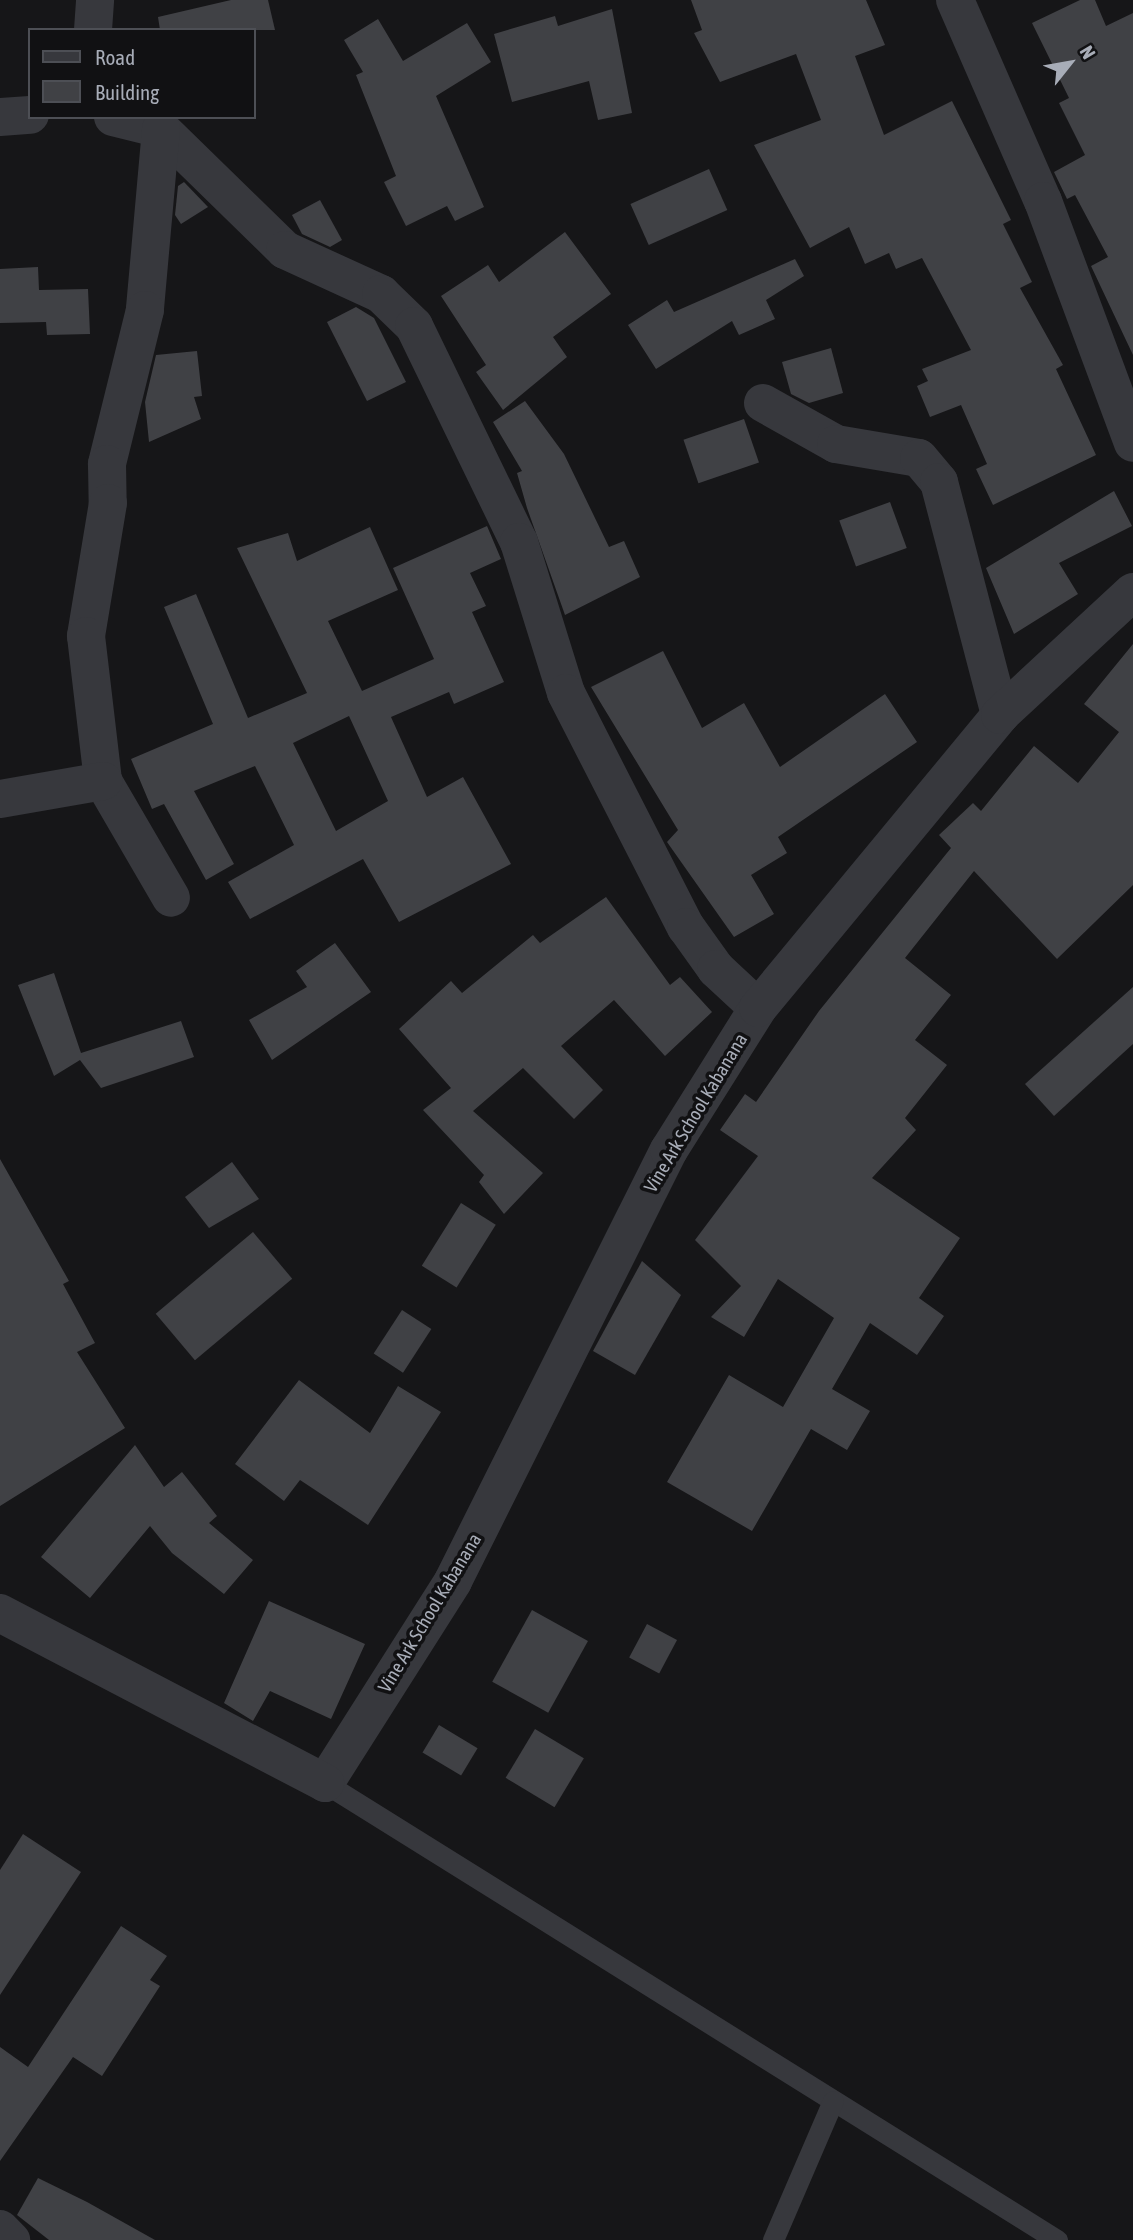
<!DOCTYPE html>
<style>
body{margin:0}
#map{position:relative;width:1133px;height:2240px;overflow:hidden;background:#161618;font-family:"Asap Condensed",sans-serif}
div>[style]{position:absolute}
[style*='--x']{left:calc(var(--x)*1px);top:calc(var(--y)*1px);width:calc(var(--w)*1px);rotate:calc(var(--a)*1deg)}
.building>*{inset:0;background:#404145;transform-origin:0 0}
.service>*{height:21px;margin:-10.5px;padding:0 10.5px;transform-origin:10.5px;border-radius:10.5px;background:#37383d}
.minor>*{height:38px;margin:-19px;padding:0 19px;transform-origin:19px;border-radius:19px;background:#37383d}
.tertiary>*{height:38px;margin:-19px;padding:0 19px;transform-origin:19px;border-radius:19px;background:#37383d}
span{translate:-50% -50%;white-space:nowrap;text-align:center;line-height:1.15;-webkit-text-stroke:7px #111113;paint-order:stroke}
.street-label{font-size:19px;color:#a8adb8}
.legend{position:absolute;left:28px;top:28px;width:228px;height:91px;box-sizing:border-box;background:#111113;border:2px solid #4d4f55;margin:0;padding:9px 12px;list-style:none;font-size:21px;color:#a8adb8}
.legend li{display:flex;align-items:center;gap:14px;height:35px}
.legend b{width:35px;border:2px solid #4d4f55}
.north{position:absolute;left:1035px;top:28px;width:70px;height:70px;-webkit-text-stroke:5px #111113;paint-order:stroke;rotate:59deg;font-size:19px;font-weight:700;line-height:28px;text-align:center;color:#a8adb8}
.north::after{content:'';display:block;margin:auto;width:24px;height:32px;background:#a8adb8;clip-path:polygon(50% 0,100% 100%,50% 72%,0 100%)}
</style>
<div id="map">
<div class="building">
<div style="clip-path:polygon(231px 0,268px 0,275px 30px,160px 30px,158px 17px)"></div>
<div style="clip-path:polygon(691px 0,866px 0,885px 45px,855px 56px,884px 135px,952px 101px,1011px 220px,1003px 224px,1032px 282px,1020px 288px,1063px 365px,1056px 369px,1096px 455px,993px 505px,976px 469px,987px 464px,961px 405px,930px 417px,917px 386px,928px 381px,922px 369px,971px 350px,922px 258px,896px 269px,889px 253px,865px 264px,849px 227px,810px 248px,754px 145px,821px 120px,796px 54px,720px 82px,694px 33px,702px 30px)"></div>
<div style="clip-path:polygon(1080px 0,1095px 0,1106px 26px,1133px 13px,1133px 355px,1091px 266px,1108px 257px,1075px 195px,1067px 199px,1054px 172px,1085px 155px,1059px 103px,1069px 98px,1032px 23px)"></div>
<div style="clip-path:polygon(612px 9px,632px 113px,598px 120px,589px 81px,512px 102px,494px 34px,555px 16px,558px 26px)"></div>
<div style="clip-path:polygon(378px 19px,403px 61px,467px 23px,491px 62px,436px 96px,484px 207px,455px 221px,447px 206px,406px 226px,384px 182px,396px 176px,356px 75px,363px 72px,344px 40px)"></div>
<div style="left:709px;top:169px;width:45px;height:86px;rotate:66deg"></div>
<div style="clip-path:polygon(184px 182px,208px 207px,181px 224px,175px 215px,178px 186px)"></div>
<div style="clip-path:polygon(320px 200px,342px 240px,330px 247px,302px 234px,292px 215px)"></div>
<div style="clip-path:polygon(565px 232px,611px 294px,553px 337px,567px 357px,503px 410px,476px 372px,486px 365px,441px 296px,488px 265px,499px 282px)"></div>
<div style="clip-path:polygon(795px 259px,804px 276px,766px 300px,775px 319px,739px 335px,732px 321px,656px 369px,628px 325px,667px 300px,674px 312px)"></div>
<div style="clip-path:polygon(38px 267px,39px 290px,88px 289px,90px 334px,47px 335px,46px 322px,0 323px,0 269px)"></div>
<div style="clip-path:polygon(356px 307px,374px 318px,406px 382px,367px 401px,327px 322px)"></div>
<div style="clip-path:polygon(831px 348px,843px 393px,809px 403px,791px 394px,782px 362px)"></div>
<div style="clip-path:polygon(197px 351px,202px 396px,194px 397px,201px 419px,149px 442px,145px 402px,156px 355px)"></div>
<div style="clip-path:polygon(525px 401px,564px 454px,609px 547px,624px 541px,640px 577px,565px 615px,527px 508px,517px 473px,522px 471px,493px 422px)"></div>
<div style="left:744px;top:419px;width:46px;height:64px;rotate:71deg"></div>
<div style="clip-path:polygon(1114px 491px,1132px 526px,1059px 563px,1078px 594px,1014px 634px,986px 568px)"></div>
<div style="left:890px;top:502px;width:49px;height:54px;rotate:70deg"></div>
<div style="clip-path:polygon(evenodd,487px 526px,501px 559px,470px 573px,486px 606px,472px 612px,504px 682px,454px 704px,449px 692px,391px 717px,427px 797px,463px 777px,511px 864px,399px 922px,363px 859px,250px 919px,228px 882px,294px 845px,255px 766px,194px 791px,234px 864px,206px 880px,164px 804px,152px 809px,131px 759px,213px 724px,164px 607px,196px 594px,248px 718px,307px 693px,237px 548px,288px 533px,297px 561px,370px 527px,398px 590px,328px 621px,362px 691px,434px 659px,393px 568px,487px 526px,349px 716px,388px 801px,336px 831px,293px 743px,349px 716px)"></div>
<div style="clip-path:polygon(1133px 644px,1133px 885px,1057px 959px,974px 871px,905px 958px,951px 995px,915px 1040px,947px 1065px,905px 1118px,916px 1130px,872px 1178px,960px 1238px,919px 1298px,944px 1316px,917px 1355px,870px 1323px,832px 1389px,870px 1411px,847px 1450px,811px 1429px,752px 1531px,667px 1482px,729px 1375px,783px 1407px,834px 1318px,778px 1279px,744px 1337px,711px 1317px,741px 1286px,695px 1240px,758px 1156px,720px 1130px,745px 1094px,756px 1102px,819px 1011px,951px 848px,939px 835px,973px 803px,981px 811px,1034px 746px,1078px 783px,1119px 732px,1084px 704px)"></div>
<div style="clip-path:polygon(663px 651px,702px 728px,744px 703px,780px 767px,885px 694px,917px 742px,778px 837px,787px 853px,751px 875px,774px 914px,734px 937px,667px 842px,678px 830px,591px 687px)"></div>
<div style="clip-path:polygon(606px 897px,670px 985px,680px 977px,712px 1012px,665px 1056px,614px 1000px,561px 1046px,603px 1090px,574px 1119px,523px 1068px,473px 1111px,543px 1173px,504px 1214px,479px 1182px,484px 1175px,423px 1110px,451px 1088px,399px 1029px,451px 981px,462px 993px,533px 935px,540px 943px)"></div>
<div style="clip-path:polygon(335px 943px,371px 992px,272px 1060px,249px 1020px,307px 987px,296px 971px)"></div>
<div style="clip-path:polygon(54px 973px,81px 1053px,181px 1021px,194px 1057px,101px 1088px,80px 1060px,54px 1076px,18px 985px)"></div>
<div style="clip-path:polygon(1133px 987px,1133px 1044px,1054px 1116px,1025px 1084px)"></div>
<div style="clip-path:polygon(0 1159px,69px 1281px,63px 1284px,95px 1343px,77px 1352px,125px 1428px,0 1506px)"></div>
<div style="clip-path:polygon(232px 1162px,259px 1199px,209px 1228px,185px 1197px)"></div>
<div style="left:461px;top:1203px;width:41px;height:74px;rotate:32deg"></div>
<div style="left:253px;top:1232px;width:61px;height:127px;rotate:50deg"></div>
<div style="clip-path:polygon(642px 1261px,681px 1295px,635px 1375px,593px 1351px)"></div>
<div style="left:402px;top:1310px;width:35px;height:52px;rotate:33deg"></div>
<div style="clip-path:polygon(299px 1380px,370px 1433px,398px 1386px,441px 1412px,368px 1525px,300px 1480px,284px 1501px,235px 1464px)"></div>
<div style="clip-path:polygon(135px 1445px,164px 1487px,182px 1472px,217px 1516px,209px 1523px,253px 1560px,224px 1594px,172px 1553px,150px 1526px,90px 1598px,41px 1557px)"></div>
<div style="clip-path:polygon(269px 1601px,365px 1644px,331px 1719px,270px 1691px,253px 1721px,224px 1703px)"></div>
<div style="left:532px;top:1610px;width:64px;height:82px;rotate:29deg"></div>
<div style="left:647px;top:1624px;width:34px;height:38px;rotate:28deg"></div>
<div style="left:439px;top:1725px;width:45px;height:32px;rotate:31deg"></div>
<div style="left:535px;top:1729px;width:57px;height:57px;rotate:31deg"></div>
<div style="clip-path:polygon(23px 1834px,81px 1872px,0 1995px,0 1870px)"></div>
<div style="clip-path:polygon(121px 1926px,167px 1956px,150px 1980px,160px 1986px,102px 2076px,73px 2057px,0 2161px,0 2047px,28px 2067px)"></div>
<div style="clip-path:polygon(38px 2178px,87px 2202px,155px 2240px,49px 2240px,17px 2215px)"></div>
</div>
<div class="service">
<div style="--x:325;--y:1783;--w:863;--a:31.98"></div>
<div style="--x:773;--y:2240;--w:151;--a:-66.7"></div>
</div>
<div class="minor">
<div style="--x:955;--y:0;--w:219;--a:66.4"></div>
<div style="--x:1043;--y:201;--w:258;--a:69.6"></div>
<div style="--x:93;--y:30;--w:30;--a:-86"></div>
<div style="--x:0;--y:117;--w:30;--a:-4"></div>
<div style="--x:113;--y:117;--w:49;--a:14"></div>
<div style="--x:161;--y:129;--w:173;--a:44.3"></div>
<div style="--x:285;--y:250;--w:106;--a:24.6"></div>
<div style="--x:381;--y:294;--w:46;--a:44.1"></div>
<div style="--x:414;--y:326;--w:240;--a:64.1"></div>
<div style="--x:519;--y:542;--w:158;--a:72.7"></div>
<div style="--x:566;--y:693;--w:263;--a:62.9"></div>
<div style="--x:686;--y:927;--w:52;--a:54.5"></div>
<div style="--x:716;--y:969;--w:57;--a:42.9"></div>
<div style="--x:161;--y:129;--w:182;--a:95.1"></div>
<div style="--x:145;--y:310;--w:159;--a:103.9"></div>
<div style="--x:107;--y:464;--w:39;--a:89"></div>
<div style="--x:108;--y:503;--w:135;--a:99.4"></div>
<div style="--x:86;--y:636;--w:146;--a:83.3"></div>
<div style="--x:103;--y:781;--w:135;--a:59.8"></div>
<div style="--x:763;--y:403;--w:84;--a:29.3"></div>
<div style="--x:836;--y:444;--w:84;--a:9.6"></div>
<div style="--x:919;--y:458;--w:31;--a:50"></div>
<div style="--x:939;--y:482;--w:241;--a:75.3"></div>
<div style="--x:0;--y:799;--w:105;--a:-9.9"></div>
<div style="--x:325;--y:1783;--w:239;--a:-57.6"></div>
<div style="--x:453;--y:1581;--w:482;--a:-63.4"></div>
<div style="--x:669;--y:1150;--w:168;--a:-57.9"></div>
<div style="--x:758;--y:1008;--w:380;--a:-50.4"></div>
<div style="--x:1000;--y:715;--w:181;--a:-42.8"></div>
<div style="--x:0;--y:2229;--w:16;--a:45"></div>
</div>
<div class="tertiary">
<div style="--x:0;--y:1613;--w:367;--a:27.6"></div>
</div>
<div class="street-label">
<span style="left:696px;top:1113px;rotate:-59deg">Vine Ark School Kabanana</span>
<span style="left:430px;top:1613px;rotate:-59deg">Vine Ark School Kabanana</span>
</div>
<ul class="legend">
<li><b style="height:9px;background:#37383d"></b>Road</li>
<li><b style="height:19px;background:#404145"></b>Building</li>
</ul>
<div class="north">N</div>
</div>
